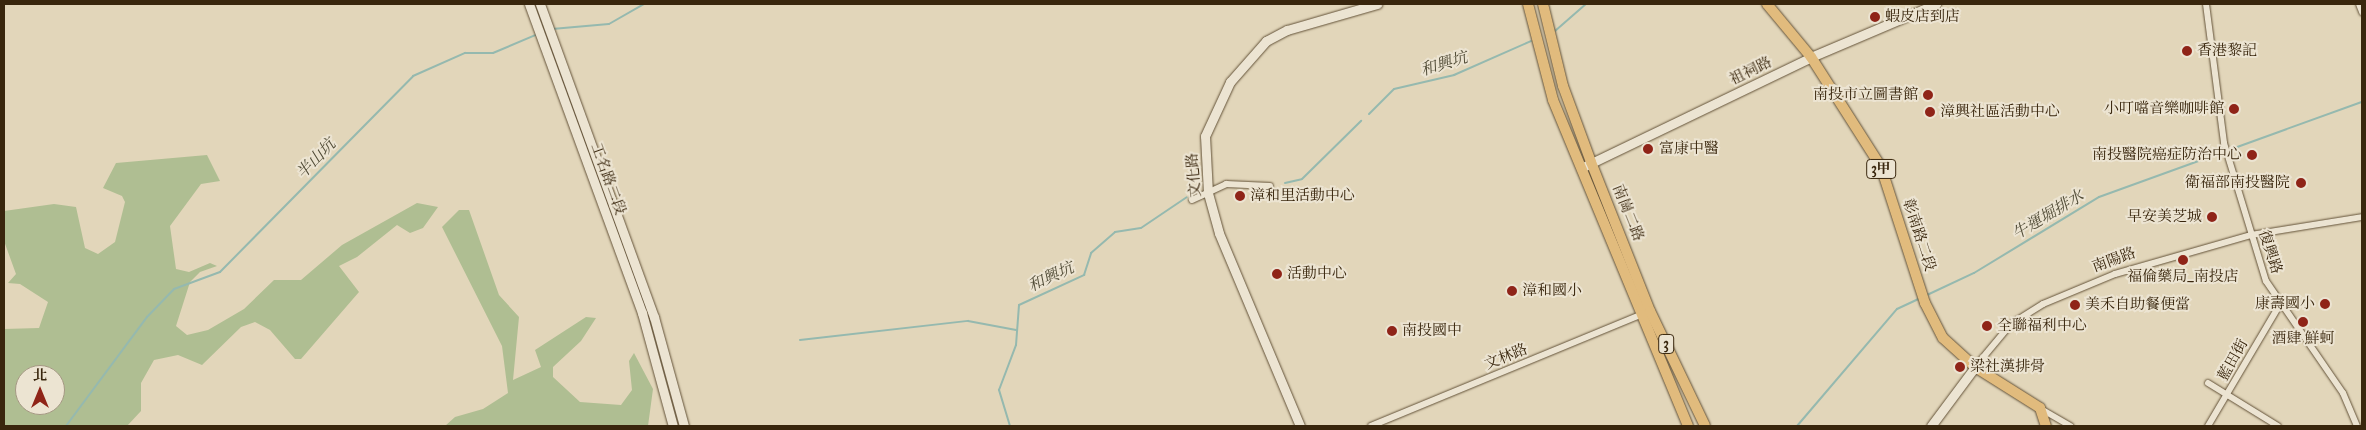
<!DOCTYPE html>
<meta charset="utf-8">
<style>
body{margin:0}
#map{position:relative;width:2366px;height:430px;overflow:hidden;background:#e2d6ba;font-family:"IM FELL Great Primer","Noto Serif TC",serif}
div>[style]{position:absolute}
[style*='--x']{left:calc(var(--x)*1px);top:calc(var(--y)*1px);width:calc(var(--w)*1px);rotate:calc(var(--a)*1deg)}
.green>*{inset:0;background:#afbe92}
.stream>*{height:2px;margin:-1px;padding:0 1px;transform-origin:1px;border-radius:1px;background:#95b9af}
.roads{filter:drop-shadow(0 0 1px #635238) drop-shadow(0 0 1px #635238)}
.street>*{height:6px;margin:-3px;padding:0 3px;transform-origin:3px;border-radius:3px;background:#ece4d2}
.secondary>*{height:9px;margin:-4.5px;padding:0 4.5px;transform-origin:4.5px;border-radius:4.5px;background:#ece4d2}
.primary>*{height:10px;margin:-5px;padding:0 5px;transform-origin:5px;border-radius:5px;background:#e1bb7d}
.dots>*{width:14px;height:14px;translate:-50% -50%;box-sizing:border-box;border:2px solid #ece4d2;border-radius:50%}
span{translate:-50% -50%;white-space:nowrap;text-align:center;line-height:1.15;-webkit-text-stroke:4px #ece4d2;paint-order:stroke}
.shield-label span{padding:1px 4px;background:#ece4d2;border:1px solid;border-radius:4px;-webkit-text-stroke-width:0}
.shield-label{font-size:14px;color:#39260d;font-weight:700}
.poi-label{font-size:15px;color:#39260d}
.left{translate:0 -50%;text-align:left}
.right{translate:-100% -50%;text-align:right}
.street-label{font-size:15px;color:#39260d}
.water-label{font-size:16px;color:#504b36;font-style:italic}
.frame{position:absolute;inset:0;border:5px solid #39260d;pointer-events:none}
.north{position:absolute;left:15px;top:365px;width:50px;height:50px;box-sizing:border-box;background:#ece4d2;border:1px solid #a49883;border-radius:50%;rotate:0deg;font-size:14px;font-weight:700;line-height:20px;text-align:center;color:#39260d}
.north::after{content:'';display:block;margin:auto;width:18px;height:22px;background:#8f2418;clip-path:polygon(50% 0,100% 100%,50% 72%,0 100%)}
</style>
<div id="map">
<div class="green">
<div style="clip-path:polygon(evenodd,207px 155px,220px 181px,201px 184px,170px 226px,176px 269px,189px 272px,210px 263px,217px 266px,200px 272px,190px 282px,176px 326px,187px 335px,208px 330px,244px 309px,274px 280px,301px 280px,342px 245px,417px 203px,438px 207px,423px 228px,410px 233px,397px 225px,357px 257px,339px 266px,359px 292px,301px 359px,295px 359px,270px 330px,255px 322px,241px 327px,202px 365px,178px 355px,154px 360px,141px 383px,141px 411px,127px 426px,4px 426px,4px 329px,39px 328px,48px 302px,20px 284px,8px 283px,16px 274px,4px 241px,4px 211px,54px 204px,76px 207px,85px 248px,98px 254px,115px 242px,125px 202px,122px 196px,103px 188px,116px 163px,207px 155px,25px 375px,55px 375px,55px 405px,25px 405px,25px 375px)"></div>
<div style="clip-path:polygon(459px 210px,469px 210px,499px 295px,519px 317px,513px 380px,541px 367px,535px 350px,586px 317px,596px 318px,581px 341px,553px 367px,553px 377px,580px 402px,621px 405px,632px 390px,629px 361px,634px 353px,653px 389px,648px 426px,445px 426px,455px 417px,483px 409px,508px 393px,502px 346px,442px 227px)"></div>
</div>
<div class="stream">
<div style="--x:552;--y:29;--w:57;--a:-5"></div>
<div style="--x:609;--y:24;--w:40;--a:-29.7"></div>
<div style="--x:1555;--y:31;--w:41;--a:-41.1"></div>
<div style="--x:1369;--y:114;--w:35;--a:-45"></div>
<div style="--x:1394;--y:89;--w:62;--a:-13.1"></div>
<div style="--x:1454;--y:75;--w:84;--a:-23.8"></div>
<div style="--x:1285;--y:183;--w:17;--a:-13"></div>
<div style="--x:1302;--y:179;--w:83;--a:-44.5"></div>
<div style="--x:1927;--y:295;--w:52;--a:-25.1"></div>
<div style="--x:1974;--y:273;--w:146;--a:-31.3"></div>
<div style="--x:2099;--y:197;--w:280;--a:-19.9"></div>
<div style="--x:800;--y:340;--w:169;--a:-6.5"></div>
<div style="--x:968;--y:321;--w:49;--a:10.6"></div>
<div style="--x:66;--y:426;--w:136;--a:-53.4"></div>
<div style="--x:147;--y:317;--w:39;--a:-46"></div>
<div style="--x:174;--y:289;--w:49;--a:-20.3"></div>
<div style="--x:220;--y:272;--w:275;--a:-45.4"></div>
<div style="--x:413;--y:76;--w:57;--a:-23.9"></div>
<div style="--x:465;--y:53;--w:28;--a:0"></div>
<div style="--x:493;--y:53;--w:49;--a:-22.9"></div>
<div style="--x:1010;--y:426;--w:38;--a:-107"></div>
<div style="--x:999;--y:390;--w:48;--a:-69.3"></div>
<div style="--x:1016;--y:345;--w:40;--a:-85.7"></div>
<div style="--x:1019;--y:305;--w:72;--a:-24.8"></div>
<div style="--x:1084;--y:275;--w:23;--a:-72"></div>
<div style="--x:1091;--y:253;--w:32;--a:-41"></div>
<div style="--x:1115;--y:232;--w:26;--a:-9"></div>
<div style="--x:1141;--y:228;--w:55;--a:-34"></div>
<div style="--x:1797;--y:426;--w:154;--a:-49.5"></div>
<div style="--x:1897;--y:309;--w:26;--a:-25"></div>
</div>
<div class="roads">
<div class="street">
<div style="--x:2206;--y:4;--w:140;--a:82.6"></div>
<div style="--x:2224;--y:143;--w:144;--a:73.1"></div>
<div style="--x:2266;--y:281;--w:136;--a:55.5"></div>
<div style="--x:2343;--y:393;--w:36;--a:67"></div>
<div style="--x:2359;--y:4;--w:9;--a:69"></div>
<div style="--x:1192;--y:200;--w:38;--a:-25"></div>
<div style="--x:1226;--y:184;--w:44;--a:2.6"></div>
<div style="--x:1975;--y:367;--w:56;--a:-50.1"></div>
<div style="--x:2011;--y:324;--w:38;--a:-32"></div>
<div style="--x:2043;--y:304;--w:78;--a:-22.6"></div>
<div style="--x:2115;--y:274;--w:141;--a:-16"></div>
<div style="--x:2251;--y:235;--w:112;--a:-9.2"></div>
<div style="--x:2208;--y:383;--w:82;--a:31.6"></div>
<div style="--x:2041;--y:409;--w:34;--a:30"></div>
<div style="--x:1371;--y:426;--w:296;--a:-22.4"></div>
<div style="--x:2208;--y:426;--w:139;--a:-59.4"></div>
</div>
<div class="secondary">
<div style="--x:529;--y:4;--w:329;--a:69.9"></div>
<div style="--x:642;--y:313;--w:117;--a:74.7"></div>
<div style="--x:540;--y:4;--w:333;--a:70"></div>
<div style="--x:654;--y:317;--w:113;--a:74.6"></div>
<div style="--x:1585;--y:166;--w:251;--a:-25.7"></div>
<div style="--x:1811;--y:57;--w:136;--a:-23"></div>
<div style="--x:1300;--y:426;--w:209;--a:-112.8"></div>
<div style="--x:1219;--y:233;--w:41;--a:-105.4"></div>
<div style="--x:1208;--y:193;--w:57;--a:-93"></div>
<div style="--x:1205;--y:136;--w:60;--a:-65.2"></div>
<div style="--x:1230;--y:82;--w:55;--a:-48.7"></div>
<div style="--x:1266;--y:41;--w:24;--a:-28"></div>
<div style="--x:1287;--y:30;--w:94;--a:-16.1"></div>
<div style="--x:1931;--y:426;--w:74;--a:-53.3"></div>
</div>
<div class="primary">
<div style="--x:1528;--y:4;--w:99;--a:75.4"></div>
<div style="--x:1553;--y:100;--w:353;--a:67.5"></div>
<div style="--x:1543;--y:4;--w:84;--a:76.3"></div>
<div style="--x:1563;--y:86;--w:81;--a:69.8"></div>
<div style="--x:1591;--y:162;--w:160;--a:68.4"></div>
<div style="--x:1650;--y:311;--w:127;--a:64.4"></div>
<div style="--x:1767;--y:4;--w:69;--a:50.3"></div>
<div style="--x:1811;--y:57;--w:130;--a:57.5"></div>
<div style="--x:1881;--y:167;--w:143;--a:72.1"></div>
<div style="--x:1925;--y:303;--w:39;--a:63"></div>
<div style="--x:1943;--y:338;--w:43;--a:42.2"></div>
<div style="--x:1975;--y:367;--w:77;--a:32.2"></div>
<div style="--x:2040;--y:408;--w:19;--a:72"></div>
</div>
</div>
<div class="dots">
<div style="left:1875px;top:17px;background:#8f2418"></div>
<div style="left:2187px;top:51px;background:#8f2418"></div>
<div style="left:1928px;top:95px;background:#8f2418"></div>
<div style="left:2234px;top:109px;background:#8f2418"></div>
<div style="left:1930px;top:112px;background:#8f2418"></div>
<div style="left:1648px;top:149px;background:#8f2418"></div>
<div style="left:2252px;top:155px;background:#8f2418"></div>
<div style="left:2301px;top:183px;background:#8f2418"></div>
<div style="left:1240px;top:196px;background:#8f2418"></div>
<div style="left:2212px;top:217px;background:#8f2418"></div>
<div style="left:2183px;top:260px;background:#8f2418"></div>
<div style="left:1277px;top:274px;background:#8f2418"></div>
<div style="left:1512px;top:291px;background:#8f2418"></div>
<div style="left:2325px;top:304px;background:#8f2418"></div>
<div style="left:2075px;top:305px;background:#8f2418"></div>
<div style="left:2303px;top:322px;background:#8f2418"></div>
<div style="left:1987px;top:326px;background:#8f2418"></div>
<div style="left:1392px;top:331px;background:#8f2418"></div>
<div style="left:1960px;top:367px;background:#8f2418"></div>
</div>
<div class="shield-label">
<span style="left:1881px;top:169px">3甲</span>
<span style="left:1666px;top:344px">3</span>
</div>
<div class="poi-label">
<span class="left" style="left:1885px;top:17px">蝦皮店到店</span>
<span class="left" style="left:2197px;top:51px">香港黎記</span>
<span class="right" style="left:1918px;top:95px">南投市立圖書館</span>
<span class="right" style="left:2224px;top:109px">小叮噹音樂咖啡館</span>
<span class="left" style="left:1940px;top:112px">漳興社區活動中心</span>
<span class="left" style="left:1659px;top:149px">富康中醫</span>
<span class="right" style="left:2242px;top:155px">南投醫院癌症防治中心</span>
<span class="right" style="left:2290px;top:183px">衛福部南投醫院</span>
<span class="left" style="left:1250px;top:196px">漳和里活動中心</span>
<span class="right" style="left:2202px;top:217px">早安美芝城</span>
<span class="left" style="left:1287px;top:274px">活動中心</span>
<span style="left:2183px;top:277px">福倫藥局_南投店</span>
<span class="left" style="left:1522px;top:291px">漳和國小</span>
<span class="right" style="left:2315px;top:304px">康壽國小</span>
<span class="left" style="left:2085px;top:305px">美禾自助餐便當</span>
<span class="left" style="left:1997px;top:326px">全聯福利中心</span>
<span class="left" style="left:1402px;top:331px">南投國中</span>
<span style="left:2303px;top:339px">酒肆 鮮蚵</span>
<span class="left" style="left:1970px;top:367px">梁社漢排骨</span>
</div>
<div class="street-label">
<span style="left:1751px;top:71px;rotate:-26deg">祖祠路</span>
<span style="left:1194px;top:175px;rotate:-95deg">文化路</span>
<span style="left:608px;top:179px;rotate:70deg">工名路二段</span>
<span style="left:1628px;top:213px;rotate:68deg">南崗二路</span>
<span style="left:1919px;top:235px;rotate:72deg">彰南路二段</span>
<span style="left:2270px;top:252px;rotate:72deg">復興路</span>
<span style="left:2114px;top:260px;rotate:-20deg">南陽路</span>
<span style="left:1506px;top:357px;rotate:-22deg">文林路</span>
<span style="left:2233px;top:360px;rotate:-61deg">藍田街</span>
</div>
<div class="water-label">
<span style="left:1444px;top:64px;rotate:-17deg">和興坑</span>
<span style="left:316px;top:159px;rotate:-46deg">半山坑</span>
<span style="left:2048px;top:215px;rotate:-31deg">牛運堀排水</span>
<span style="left:1051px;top:277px;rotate:-25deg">和興坑</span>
</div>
<div class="frame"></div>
<div class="north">北</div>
</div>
